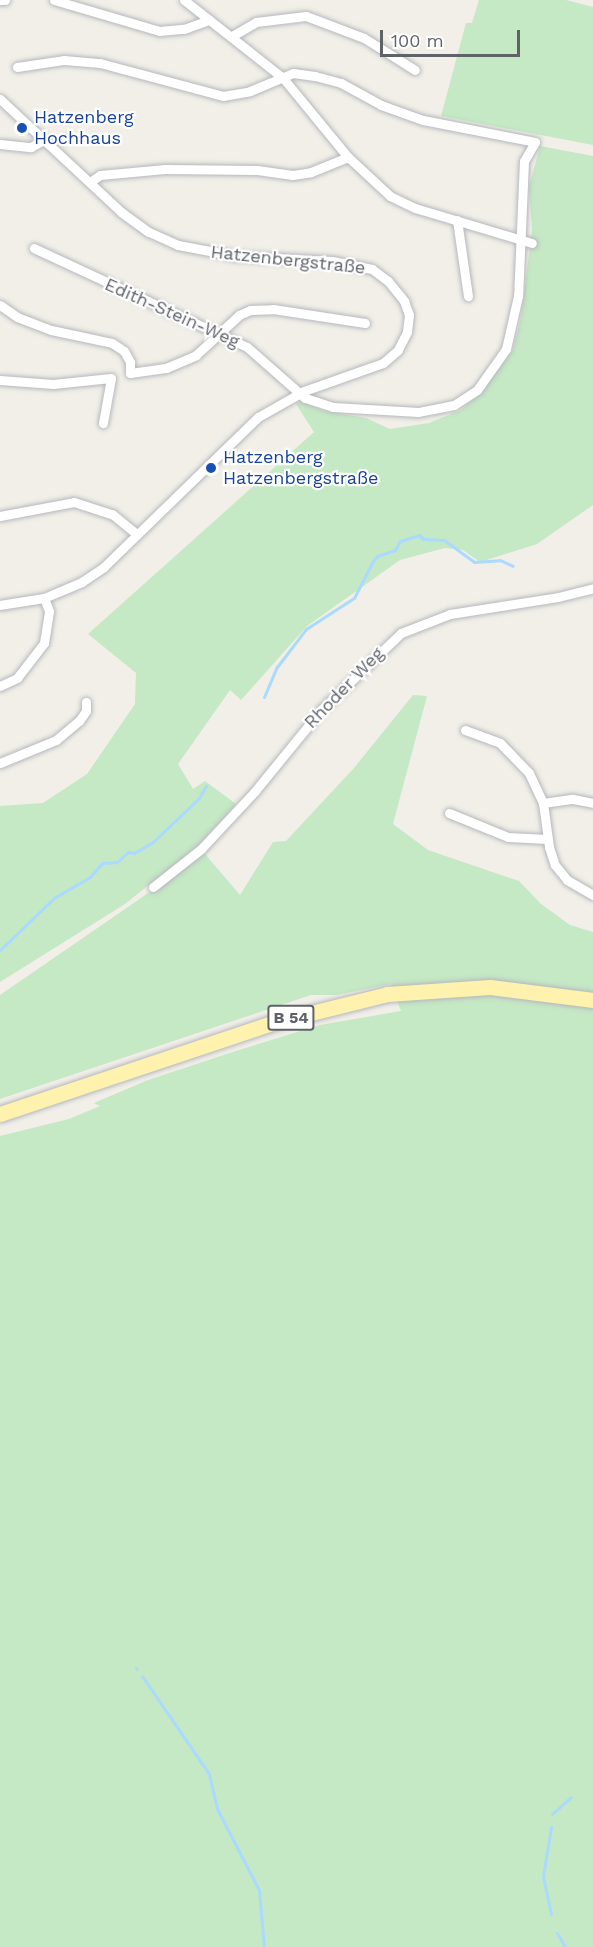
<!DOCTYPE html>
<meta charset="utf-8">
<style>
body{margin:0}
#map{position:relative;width:593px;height:1947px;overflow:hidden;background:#f1efe8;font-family:"Work Sans",sans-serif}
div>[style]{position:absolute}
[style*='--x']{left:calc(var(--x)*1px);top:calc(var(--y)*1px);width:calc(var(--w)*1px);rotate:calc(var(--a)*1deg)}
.green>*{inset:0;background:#c5e8c5}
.stream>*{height:3px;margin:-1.5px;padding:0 1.5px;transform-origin:1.5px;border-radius:1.5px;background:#aadaff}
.roads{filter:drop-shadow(0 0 2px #b5b8bc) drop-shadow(0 0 2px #b5b8bc)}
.minor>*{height:9px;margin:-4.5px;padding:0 4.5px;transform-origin:4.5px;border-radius:4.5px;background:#fff}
.primary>*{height:15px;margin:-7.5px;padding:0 7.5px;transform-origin:7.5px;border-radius:7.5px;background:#fff2af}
.dots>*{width:16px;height:16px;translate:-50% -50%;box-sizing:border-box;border:3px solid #fff;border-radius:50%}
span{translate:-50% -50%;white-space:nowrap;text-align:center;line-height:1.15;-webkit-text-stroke:4.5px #fff;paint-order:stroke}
.shield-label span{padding:2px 4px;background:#fff;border:2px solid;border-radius:4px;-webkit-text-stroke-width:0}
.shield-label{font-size:16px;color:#5f6368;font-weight:700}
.transit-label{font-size:18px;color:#164399}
.left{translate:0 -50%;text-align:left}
.street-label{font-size:18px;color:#5f6368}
.scale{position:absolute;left:380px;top:30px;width:140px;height:27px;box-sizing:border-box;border:3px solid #5f6368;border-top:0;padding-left:8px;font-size:18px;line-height:21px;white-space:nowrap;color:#5f6368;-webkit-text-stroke:4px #fff;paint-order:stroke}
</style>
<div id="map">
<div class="green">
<div style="clip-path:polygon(479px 0,566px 0,593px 7px,593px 145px,441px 116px,466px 23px,472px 23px)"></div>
<div style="clip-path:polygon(540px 146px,593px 156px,593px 505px,537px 544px,480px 562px,463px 550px,445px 548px,400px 560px,307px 626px,241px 700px,230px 690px,178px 764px,193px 789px,205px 781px,236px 804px,227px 815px,195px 848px,125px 904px,0 982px,0 806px,43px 803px,87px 774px,135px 704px,136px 673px,88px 634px,314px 432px,296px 404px,300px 402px,324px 411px,366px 418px,390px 429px,429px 423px,461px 410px,482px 391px,513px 350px,521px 317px,532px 230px,529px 187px)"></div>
<div style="clip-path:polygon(413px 695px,427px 696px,393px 824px,428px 850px,519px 881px,541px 904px,570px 925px,593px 932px,593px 1947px,0 1947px,0 1136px,69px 1119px,100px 1106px,94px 1103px,148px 1080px,239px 1050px,320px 1025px,401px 1011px,391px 984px,337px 995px,311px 995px,0 1099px,0 995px,205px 854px,240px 895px,273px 842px,286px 841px,354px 768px)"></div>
</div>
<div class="stream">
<div style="--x:264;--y:697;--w:33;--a:-67"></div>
<div style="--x:277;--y:667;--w:48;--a:-52.7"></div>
<div style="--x:306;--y:629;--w:57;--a:-32.9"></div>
<div style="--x:354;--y:598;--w:38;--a:-63"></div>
<div style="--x:371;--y:564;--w:10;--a:-53"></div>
<div style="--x:377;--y:556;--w:19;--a:-18"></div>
<div style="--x:395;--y:550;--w:10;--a:-61"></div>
<div style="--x:400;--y:541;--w:21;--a:-17"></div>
<div style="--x:420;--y:535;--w:5;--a:53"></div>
<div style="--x:423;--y:539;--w:21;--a:3"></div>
<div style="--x:444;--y:540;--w:37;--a:36"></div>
<div style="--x:474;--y:562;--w:26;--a:-4"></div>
<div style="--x:500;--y:560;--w:14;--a:25"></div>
<div style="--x:0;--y:950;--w:75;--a:-43.9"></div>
<div style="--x:54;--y:898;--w:42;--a:-30.3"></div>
<div style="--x:90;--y:877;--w:18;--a:-49"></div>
<div style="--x:102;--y:863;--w:15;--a:-4"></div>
<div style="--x:117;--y:862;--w:15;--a:-42"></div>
<div style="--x:128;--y:852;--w:6;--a:9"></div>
<div style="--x:134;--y:853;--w:22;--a:-30"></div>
<div style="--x:153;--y:842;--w:64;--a:-43.7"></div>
<div style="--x:199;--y:798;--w:14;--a:-60"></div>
<div style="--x:136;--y:1668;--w:1;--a:45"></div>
<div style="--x:142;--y:1676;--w:119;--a:55.6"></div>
<div style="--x:209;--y:1774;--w:36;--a:77"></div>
<div style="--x:217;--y:1809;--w:91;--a:62.6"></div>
<div style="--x:259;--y:1890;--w:57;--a:85"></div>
<div style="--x:552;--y:1814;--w:25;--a:-42"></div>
<div style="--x:551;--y:1914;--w:39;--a:-102"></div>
<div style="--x:543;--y:1876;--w:50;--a:-80.7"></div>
<div style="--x:557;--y:1933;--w:16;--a:60"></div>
</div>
<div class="roads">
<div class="minor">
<div style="--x:0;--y:0;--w:5;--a:0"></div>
<div style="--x:54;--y:0;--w:109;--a:16.4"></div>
<div style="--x:159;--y:31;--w:25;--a:-5"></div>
<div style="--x:184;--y:29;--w:27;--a:-20"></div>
<div style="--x:184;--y:0;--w:126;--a:38.2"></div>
<div style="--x:283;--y:78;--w:102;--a:50.6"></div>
<div style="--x:348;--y:157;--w:57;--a:42.9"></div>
<div style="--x:390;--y:196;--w:28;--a:26"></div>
<div style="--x:415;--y:208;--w:122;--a:16.7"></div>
<div style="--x:232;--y:36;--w:28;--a:-30"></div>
<div style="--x:256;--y:22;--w:50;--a:-6.8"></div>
<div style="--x:306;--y:16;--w:62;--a:20.8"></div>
<div style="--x:364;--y:38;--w:60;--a:32.1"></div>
<div style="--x:17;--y:67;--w:48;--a:-8.5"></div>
<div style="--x:64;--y:60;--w:36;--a:5"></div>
<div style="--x:100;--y:63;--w:127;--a:15"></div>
<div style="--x:223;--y:96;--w:27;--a:-10"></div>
<div style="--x:250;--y:91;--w:47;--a:-22.7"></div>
<div style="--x:293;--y:73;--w:22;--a:8"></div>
<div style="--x:315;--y:76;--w:27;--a:15"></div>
<div style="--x:341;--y:83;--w:46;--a:28.8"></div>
<div style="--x:381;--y:105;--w:45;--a:19.7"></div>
<div style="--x:423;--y:120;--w:114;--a:11.1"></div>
<div style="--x:535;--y:142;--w:22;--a:120"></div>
<div style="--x:524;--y:161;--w:135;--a:92.5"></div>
<div style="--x:518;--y:296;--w:54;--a:102.8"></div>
<div style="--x:506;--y:349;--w:50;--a:125.3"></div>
<div style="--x:477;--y:390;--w:27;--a:147"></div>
<div style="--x:454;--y:405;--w:37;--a:169"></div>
<div style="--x:418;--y:412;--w:85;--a:-176.6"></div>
<div style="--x:333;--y:407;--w:29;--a:-162"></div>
<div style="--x:305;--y:398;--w:77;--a:-138.7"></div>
<div style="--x:247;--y:347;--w:235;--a:-155.1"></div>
<div style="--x:0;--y:99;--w:166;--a:43"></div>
<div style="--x:121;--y:212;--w:34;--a:36"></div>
<div style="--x:149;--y:232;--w:32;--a:24"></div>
<div style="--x:178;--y:245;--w:59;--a:10.7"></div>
<div style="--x:236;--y:256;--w:96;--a:3"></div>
<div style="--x:332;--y:261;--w:41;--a:11.3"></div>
<div style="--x:372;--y:269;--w:20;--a:37"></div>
<div style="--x:388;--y:281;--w:26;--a:51"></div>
<div style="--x:404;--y:301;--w:15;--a:70"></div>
<div style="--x:409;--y:315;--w:17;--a:97"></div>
<div style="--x:407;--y:332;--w:20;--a:117"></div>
<div style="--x:398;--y:350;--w:20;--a:139"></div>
<div style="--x:383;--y:363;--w:84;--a:160.5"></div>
<div style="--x:304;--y:391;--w:53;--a:150.5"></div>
<div style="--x:258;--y:417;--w:215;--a:135.8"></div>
<div style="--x:104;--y:567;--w:27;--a:146"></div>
<div style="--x:82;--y:582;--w:41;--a:157.2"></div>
<div style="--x:44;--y:598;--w:45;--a:171"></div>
<div style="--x:0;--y:144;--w:31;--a:6"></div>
<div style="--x:31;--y:147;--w:14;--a:-30"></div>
<div style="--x:90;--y:182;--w:12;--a:-35"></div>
<div style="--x:100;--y:175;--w:65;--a:-5.3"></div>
<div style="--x:165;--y:169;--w:92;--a:0.6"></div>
<div style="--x:257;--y:170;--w:36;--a:8"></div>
<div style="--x:293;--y:175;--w:18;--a:-9"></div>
<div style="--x:311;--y:172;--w:40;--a:-22"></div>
<div style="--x:457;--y:220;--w:77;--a:81.8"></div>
<div style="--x:0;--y:305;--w:21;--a:35"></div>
<div style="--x:17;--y:317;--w:36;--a:21"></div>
<div style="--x:51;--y:330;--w:62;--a:12"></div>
<div style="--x:112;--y:343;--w:14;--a:34"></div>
<div style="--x:124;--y:351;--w:13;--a:61"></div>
<div style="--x:130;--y:362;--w:11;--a:90"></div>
<div style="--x:130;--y:373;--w:36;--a:-8"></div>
<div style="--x:166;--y:368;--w:33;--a:-23"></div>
<div style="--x:196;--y:355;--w:59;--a:-42.9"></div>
<div style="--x:239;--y:315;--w:12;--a:-24"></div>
<div style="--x:250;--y:310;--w:23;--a:-2"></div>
<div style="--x:273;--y:309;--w:93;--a:8.7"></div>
<div style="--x:0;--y:380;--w:53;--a:4.3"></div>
<div style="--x:53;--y:384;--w:58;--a:-5.9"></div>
<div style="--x:111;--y:378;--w:46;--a:100.1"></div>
<div style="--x:0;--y:516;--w:75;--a:-10.7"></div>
<div style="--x:74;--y:502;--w:40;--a:18"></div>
<div style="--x:112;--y:514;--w:32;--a:39"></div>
<div style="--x:0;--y:686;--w:19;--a:-25"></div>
<div style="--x:17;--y:678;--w:44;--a:-52.4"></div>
<div style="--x:44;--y:643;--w:32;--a:-81"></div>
<div style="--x:49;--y:611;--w:14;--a:-111"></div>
<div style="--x:465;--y:730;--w:37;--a:20"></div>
<div style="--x:500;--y:743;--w:42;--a:46"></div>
<div style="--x:529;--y:773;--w:33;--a:65"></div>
<div style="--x:543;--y:803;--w:44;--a:82.2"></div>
<div style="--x:549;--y:847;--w:19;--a:72"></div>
<div style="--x:555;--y:865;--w:19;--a:51"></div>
<div style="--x:567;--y:880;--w:30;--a:30"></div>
<div style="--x:0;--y:763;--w:61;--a:-22.3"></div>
<div style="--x:56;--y:740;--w:30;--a:-40"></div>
<div style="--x:79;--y:721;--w:12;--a:-55"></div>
<div style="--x:86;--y:711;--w:9;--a:-90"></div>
<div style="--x:543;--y:803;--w:30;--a:-8"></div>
<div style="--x:573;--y:799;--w:20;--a:11"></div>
<div style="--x:449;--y:813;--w:64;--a:22.1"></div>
<div style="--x:508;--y:837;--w:39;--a:3"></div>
<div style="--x:153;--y:887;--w:61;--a:-38.4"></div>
<div style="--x:201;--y:849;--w:79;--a:-47"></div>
<div style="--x:255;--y:791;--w:104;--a:-50.8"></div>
<div style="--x:321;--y:710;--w:111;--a:-43.9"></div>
<div style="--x:401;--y:633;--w:53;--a:-21.2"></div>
<div style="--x:450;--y:614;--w:109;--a:-8.9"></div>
<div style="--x:558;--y:597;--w:36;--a:-14"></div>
</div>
<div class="primary">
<div style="--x:0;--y:1114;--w:290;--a:-18.5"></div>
<div style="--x:275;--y:1022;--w:115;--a:-14"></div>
<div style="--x:387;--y:994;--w:103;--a:-3.9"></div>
<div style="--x:490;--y:987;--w:104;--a:7.2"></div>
</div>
</div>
<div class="dots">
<div style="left:22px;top:128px;background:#1a4fb4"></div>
<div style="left:211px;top:468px;background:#1a4fb4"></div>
</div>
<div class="shield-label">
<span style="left:291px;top:1018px">B 54</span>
</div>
<div class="transit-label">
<span class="left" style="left:34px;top:128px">Hatzenberg<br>Hochhaus</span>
<span class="left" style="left:223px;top:468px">Hatzenberg<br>Hatzenbergstraße</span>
</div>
<div class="street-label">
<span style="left:288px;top:260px;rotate:6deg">Hatzenbergstraße</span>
<span style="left:172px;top:313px;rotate:24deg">Edith-Stein-Weg</span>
<span style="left:344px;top:688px;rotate:-46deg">Rhoder Weg</span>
</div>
<div class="scale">100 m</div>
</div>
